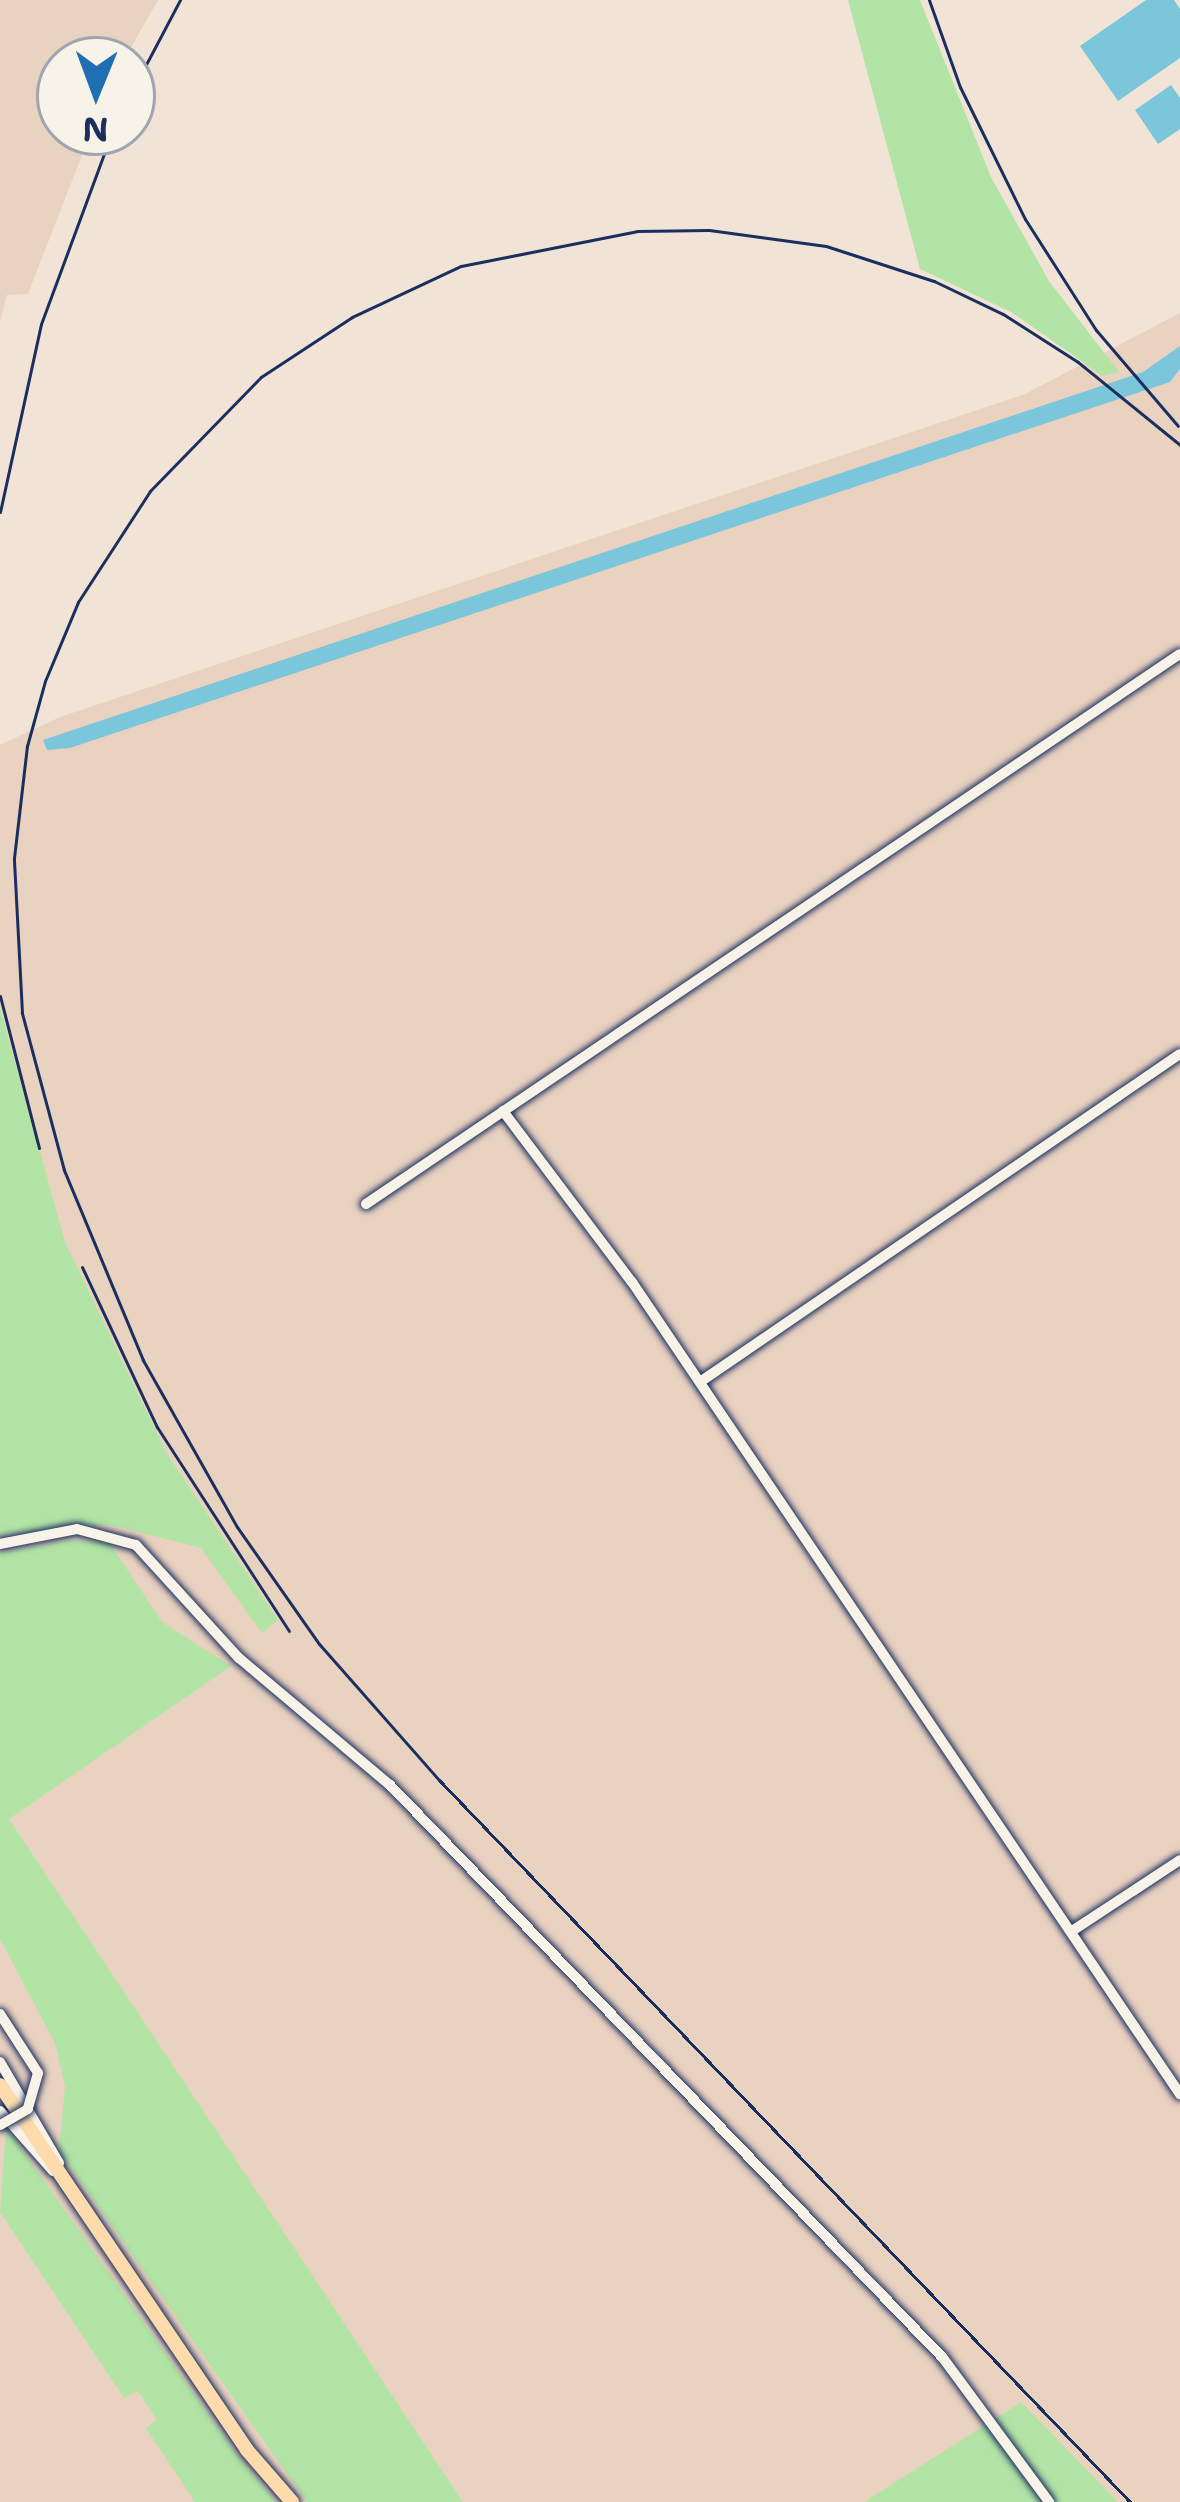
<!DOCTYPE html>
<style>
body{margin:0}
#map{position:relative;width:1180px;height:2502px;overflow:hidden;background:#f1e4d6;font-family:"Shantell Sans",sans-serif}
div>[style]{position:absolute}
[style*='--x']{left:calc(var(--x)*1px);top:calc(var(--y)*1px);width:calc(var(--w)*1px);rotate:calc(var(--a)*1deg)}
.built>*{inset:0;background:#ead2c1}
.green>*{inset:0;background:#b2e4a5}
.water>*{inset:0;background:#7bc6db}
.roads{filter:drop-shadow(0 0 3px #1b2f5e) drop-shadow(0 0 3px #1b2f5e)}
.minor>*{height:10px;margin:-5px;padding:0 5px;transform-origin:5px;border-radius:5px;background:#f7f3e8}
.major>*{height:14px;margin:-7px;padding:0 7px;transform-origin:7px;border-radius:7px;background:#fedbac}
.rail>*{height:3px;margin:-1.5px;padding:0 1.5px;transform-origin:1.5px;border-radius:1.5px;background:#1b2f5e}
.bridges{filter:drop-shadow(0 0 3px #1b2f5e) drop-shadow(0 0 3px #1b2f5e)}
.minor-bridge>*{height:10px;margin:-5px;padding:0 5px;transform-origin:5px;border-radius:5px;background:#f7f3e8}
span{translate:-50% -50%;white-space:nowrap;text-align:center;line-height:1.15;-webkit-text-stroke:12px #f7f3e8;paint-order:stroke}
.north{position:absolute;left:36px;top:36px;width:120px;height:120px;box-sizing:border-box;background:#f7f3e8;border:3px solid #9fa5b1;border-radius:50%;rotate:181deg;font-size:33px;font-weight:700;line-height:48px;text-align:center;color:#1b2f5e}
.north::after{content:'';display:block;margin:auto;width:42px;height:54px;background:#1f6fb2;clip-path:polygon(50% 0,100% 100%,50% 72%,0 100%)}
</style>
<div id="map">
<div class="built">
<div style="clip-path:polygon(0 0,158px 0,124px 60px,60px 60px,60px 132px,91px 132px,28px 294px,7px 295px,0 322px)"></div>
<div style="clip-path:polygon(1180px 313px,1180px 2502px,0 2502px,0 745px,60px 717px,1025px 394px)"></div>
</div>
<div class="green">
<div style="clip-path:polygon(848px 0,920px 0,991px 177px,1049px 281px,1119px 372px,1103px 376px,1011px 312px,920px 269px)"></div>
<div style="clip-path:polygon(0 1008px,65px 1242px,166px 1452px,278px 1620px,262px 1633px,201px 1548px,111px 1525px,0 1535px)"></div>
<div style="clip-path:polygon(69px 1540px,109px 1542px,162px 1622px,231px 1666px,9px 1819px,463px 2502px,307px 2502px,59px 2151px,65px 2086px,55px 2043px,0 1939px,0 1553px)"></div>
<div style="clip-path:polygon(6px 2127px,238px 2456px,276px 2502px,195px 2502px,146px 2428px,157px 2420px,138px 2391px,124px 2398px,0 2212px)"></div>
<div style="clip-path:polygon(1021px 2402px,1118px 2502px,864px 2502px)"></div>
</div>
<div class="water">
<div style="clip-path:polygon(1146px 0,1174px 0,1180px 9px,1180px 58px,1118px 101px,1080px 46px)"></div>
<div style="clip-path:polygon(1171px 85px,1180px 98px,1180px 129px,1158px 144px,1135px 110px)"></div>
<div style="clip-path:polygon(1180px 346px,1180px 369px,1170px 382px,70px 748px,47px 750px,43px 740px,1143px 372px)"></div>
</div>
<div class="roads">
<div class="minor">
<div style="--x:503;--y:1111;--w:214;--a:53"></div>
<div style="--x:632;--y:1282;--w:980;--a:55.99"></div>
<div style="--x:366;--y:1204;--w:982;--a:-34.05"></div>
<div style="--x:700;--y:1382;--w:581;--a:-34.35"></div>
<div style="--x:0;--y:1544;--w:78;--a:-11"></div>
<div style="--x:77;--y:1529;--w:61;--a:15.2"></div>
<div style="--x:136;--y:1545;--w:153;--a:47.7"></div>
<div style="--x:239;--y:1658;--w:197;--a:40.1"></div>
<div style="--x:390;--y:1785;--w:796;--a:46.02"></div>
<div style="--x:943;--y:2358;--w:179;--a:53.6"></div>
<div style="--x:1072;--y:1931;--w:129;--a:-33.3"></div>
<div style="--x:0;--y:2062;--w:117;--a:59.7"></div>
<div style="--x:0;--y:2111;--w:80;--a:48.5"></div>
</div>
<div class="major">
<div style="--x:0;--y:2085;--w:441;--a:55.9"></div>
<div style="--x:247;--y:2450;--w:69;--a:49.1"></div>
</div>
</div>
<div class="rail">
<div style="--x:929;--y:0;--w:92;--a:70.4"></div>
<div style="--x:960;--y:87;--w:147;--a:63.8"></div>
<div style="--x:1025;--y:219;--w:132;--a:57.4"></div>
<div style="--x:1096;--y:330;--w:126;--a:49.5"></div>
<div style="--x:132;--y:91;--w:103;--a:-62.2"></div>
<div style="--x:0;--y:512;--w:192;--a:-77.7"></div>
<div style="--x:41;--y:324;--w:205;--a:-69.7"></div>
<div style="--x:0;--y:996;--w:157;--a:75.6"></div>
<div style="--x:82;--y:1267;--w:177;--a:64.9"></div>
<div style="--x:157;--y:1427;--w:243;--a:57.1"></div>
<div style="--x:1130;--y:2502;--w:999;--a:-133.74"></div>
<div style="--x:439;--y:1780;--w:181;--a:-131.4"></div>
<div style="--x:319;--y:1644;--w:143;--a:-125"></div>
<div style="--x:237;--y:1527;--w:192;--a:-119.4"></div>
<div style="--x:143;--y:1360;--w:206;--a:-112.6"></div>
<div style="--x:64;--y:1170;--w:163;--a:-105"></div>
<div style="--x:22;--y:1013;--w:155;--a:-93"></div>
<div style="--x:14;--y:858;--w:113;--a:-83.4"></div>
<div style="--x:27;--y:746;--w:67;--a:-74.5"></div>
<div style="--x:45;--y:681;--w:86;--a:-67.3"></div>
<div style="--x:78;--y:602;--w:132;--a:-57"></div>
<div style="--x:150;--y:491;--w:159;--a:-45.8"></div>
<div style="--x:261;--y:377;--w:109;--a:-33.4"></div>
<div style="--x:352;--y:317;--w:120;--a:-25.1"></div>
<div style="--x:461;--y:266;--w:179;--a:-11.2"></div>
<div style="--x:637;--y:231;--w:72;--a:-0.8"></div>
<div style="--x:709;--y:230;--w:118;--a:7.8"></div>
<div style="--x:826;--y:246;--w:114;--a:18"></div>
<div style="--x:934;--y:281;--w:76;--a:25.6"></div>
<div style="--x:1003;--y:314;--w:89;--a:32.6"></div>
<div style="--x:1078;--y:362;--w:132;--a:39.1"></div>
</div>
<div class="bridges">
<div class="minor-bridge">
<div style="--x:0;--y:2014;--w:70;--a:57.2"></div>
<div style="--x:38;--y:2073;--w:37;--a:106"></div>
<div style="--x:28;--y:2109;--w:32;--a:150"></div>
</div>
</div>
<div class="north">N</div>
</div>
